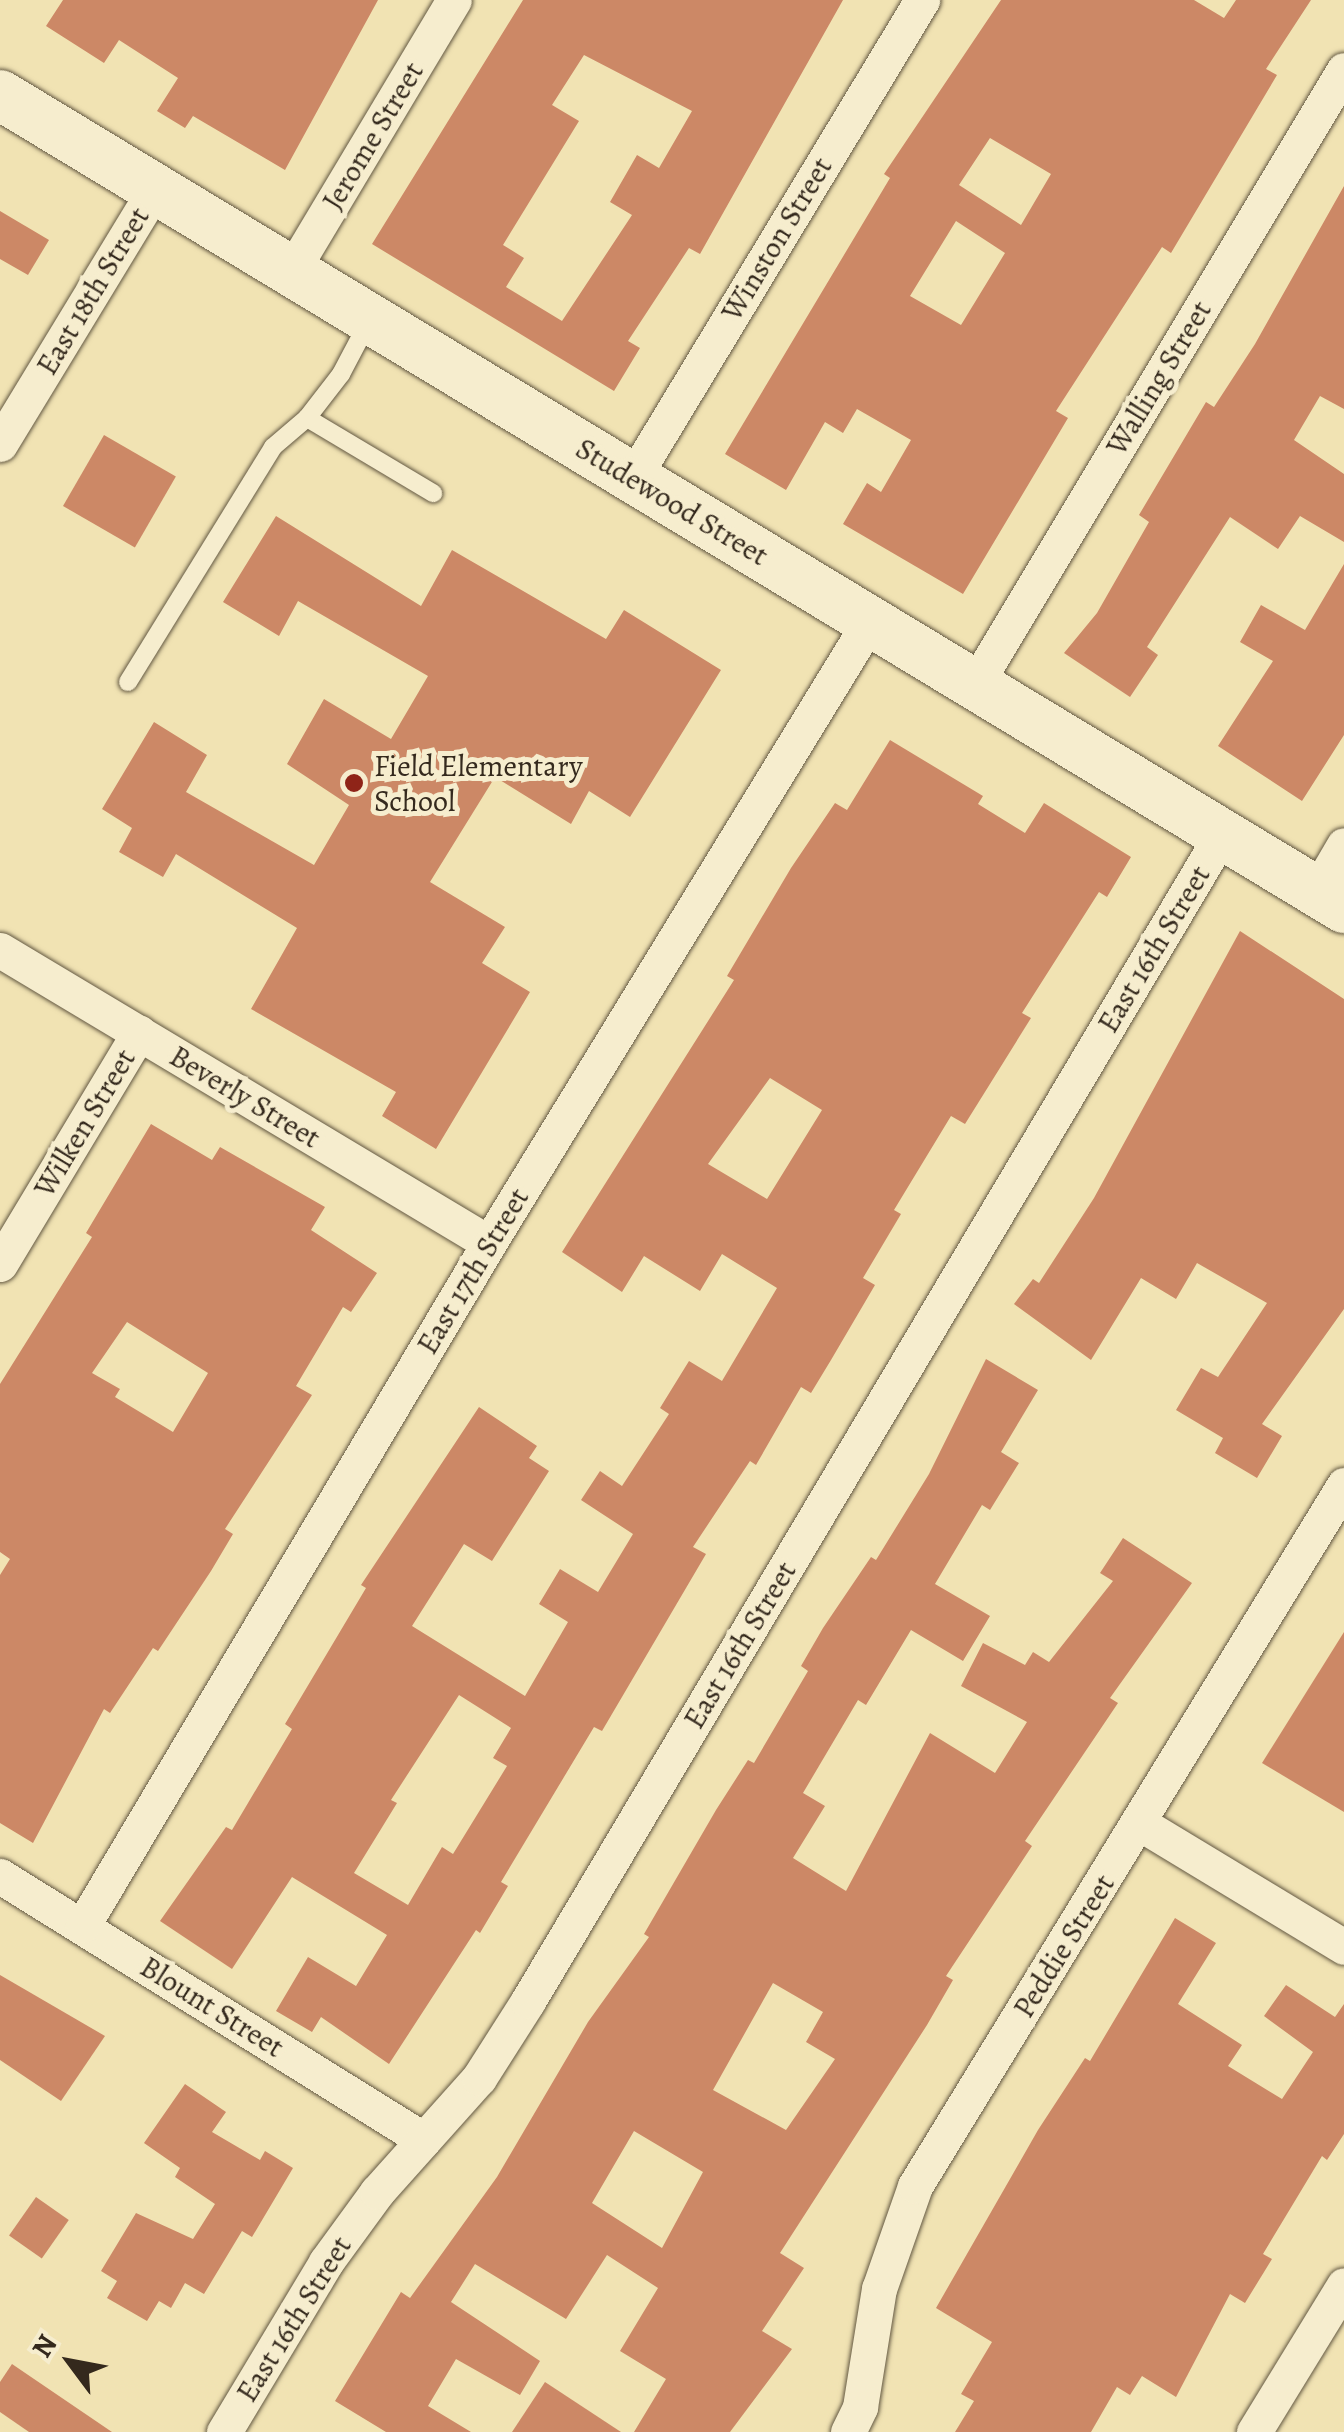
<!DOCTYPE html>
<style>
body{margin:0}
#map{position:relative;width:1344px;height:2432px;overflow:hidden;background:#f1e3b3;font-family:Alegreya,serif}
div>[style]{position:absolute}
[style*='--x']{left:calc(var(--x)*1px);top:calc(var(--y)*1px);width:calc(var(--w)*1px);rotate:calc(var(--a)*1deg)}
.building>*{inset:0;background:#c86;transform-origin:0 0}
.roads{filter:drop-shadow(0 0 2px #635842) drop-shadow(0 0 2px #635842)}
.lane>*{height:18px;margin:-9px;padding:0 9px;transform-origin:9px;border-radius:9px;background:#f6edce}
.street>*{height:35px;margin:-17.5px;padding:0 17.5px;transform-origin:17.5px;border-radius:17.5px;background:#f6edce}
.secondary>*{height:50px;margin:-25px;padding:0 25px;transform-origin:25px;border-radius:25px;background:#f6edce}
.dots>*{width:28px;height:28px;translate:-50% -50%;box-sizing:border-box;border:5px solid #f6edce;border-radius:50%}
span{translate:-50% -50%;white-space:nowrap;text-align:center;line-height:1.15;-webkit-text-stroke:10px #f6edce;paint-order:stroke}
.street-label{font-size:30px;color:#34291d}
.poi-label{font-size:30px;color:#34291d}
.left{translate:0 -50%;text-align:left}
.north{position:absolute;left:20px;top:2312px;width:100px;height:100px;-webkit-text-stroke:8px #f6edce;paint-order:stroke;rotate:302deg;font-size:28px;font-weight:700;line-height:40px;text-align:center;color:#34291d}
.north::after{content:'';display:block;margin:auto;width:35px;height:45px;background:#34291d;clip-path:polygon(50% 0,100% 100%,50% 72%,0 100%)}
</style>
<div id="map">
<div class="building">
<div style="clip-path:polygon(63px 0,378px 0,285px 170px,193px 116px,185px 128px,157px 111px,178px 78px,119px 40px,104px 63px,46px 26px)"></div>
<div style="clip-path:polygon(evenodd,523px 0,843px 0,700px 254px,689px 248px,628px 341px,640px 348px,614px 391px,372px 244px,523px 0,584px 55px,692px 111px,659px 168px,637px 155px,610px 202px,632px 215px,562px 321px,506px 287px,524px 258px,503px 245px,579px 121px,552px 105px,584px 55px)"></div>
<div style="clip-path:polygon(evenodd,1001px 0,1194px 0,1224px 18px,1236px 0,1311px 0,1266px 69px,1277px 75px,1171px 253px,1162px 247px,1056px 411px,1068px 418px,963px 594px,843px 524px,867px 483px,881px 492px,911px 440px,857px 409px,843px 433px,825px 422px,786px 490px,725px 454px,890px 178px,884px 174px,1001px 0,990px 138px,1051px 174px,1021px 225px,959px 185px,990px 138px,1001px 0,956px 221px,1005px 253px,961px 325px,910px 296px,956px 221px)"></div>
<div style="clip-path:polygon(1344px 186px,1344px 409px,1320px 396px,1294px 440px,1344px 474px,1344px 542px,1300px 516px,1278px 549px,1230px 517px,1147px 647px,1158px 655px,1130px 697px,1064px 653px,1097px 613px,1149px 522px,1139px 515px,1206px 402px,1214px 407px,1255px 344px)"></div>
<div style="clip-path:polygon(0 211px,49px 240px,28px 275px,0 259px)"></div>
<div style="left:104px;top:435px;width:83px;height:82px;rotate:30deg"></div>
<div style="clip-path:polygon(276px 516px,421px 606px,452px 550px,606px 639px,624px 610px,721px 670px,630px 817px,589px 791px,571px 824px,495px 777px,430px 882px,505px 927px,482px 963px,530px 992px,436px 1149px,382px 1116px,396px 1092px,251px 1009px,297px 928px,176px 854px,163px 877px,119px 852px,132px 828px,102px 809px,154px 722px,207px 755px,186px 792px,314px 865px,349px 805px,287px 764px,324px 699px,391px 739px,428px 676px,298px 601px,279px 636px,223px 602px)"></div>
<div style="clip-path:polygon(1344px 564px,1344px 735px,1302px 801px,1218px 746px,1273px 661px,1240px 642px,1261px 605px,1305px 630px)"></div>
<div style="clip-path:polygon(evenodd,890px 740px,983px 796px,978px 804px,1025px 833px,1044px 803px,1131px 857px,1107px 897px,1099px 892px,1022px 1013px,1031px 1018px,965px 1124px,951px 1116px,894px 1210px,901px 1214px,863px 1278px,875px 1285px,831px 1360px,811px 1393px,801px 1387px,756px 1465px,750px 1461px,693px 1547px,706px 1554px,602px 1731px,594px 1727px,501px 1882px,508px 1886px,480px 1933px,476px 1930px,389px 2064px,321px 2017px,312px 2032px,276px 2011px,308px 1957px,356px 1986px,387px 1935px,292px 1877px,232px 1969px,160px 1921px,226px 1827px,232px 1830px,292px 1729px,285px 1724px,366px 1588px,361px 1585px,479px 1407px,537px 1446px,529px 1458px,549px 1471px,492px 1561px,464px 1544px,412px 1626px,525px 1696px,568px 1622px,539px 1604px,560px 1569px,598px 1592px,633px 1534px,581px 1500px,600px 1471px,622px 1486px,669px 1414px,660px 1408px,689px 1361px,722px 1381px,777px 1288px,722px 1254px,700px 1291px,644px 1256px,622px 1292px,562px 1252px,734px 980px,727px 976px,791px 868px,835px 803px,847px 810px,890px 740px,770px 1078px,822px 1110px,767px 1199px,708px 1164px,770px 1078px,890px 740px,459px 1695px,511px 1728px,493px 1758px,507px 1766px,453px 1854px,442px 1847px,408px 1905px,354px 1873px,397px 1803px,391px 1800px,459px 1695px)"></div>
<div style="clip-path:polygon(1240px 931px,1344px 999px,1344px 1309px,1262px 1424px,1282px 1436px,1257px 1478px,1215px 1453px,1223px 1438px,1176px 1410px,1201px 1368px,1218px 1377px,1267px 1303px,1197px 1263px,1176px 1299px,1141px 1278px,1091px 1360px,1014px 1304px,1033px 1279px,1039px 1283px,1094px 1198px)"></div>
<div style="clip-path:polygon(evenodd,151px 1124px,212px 1160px,220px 1147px,325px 1207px,311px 1230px,377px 1273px,351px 1312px,343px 1307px,296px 1386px,312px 1395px,225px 1529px,233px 1534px,211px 1571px,158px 1651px,153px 1648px,110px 1713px,104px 1709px,33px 1843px,0 1823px,0 1575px,10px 1559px,0 1552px,0 1384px,92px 1237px,86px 1233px,151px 1124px,127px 1322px,208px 1373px,173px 1432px,115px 1397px,120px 1389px,92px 1373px,127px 1322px)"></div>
<div style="clip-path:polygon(evenodd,986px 1359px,1038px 1390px,1001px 1452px,1019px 1463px,990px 1510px,982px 1505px,935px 1584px,990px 1616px,963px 1661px,911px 1630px,866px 1705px,858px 1700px,803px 1793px,825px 1806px,793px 1858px,846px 1891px,930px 1733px,995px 1773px,1027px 1722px,961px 1686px,983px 1643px,1025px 1665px,1033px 1652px,1049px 1662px,1113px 1581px,1100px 1573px,1123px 1538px,1192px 1583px,1110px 1698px,1118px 1703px,1025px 1841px,1032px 1846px,946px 1976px,953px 1980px,927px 2025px,780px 2253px,804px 2268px,762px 2331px,792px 2349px,730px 2432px,634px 2432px,666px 2379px,620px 2351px,658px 2288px,607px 2255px,566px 2319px,475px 2264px,451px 2302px,540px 2361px,520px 2395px,456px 2359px,428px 2406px,471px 2432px,386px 2432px,335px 2401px,401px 2292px,410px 2298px,497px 2177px,588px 2022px,649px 1937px,644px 1934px,716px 1810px,748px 1760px,754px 1763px,808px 1671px,801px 1666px,823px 1628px,871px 1557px,876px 1560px,929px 1474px,986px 1359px,773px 1983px,823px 2012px,806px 2042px,835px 2059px,786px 2130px,713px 2090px,773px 1983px,986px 1359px,634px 2131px,703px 2172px,662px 2248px,592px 2203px,634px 2131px)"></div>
<div style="clip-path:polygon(1344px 1632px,1344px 1812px,1262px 1763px)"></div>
<div style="clip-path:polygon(1175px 1918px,1216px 1943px,1178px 2004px,1242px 2045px,1228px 2066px,1282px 2099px,1313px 2052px,1264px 2016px,1286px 1985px,1335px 2017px,1344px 2004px,1344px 2134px,1327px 2160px,1322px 2156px,1263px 2254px,1272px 2259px,1245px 2303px,1230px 2294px,1176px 2397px,1142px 2376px,1130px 2395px,1117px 2387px,1091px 2432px,955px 2432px,974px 2401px,961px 2394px,992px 2342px,936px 2308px,1038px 2130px,1085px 2058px,1090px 2061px)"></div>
<div style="clip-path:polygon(0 1975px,105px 2036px,61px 2101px,0 2060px)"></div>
<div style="clip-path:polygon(185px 2084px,226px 2112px,212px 2132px,260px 2160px,265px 2151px,293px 2168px,252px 2237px,242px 2231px,204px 2294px,185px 2283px,171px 2308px,159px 2301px,147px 2321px,107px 2298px,117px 2281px,101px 2271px,136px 2213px,193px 2239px,215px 2204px,175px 2177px,180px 2168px,144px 2143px)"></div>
<div style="left:36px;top:2197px;width:40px;height:47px;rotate:35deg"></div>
<div style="clip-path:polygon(12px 2364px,112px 2432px,29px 2432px,0 2412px,0 2382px)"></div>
<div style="clip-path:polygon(545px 2382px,621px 2432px,512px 2432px)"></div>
</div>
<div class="roads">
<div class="lane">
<div style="--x:307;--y:418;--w:147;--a:30.8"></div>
<div style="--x:128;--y:682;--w:276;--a:-58.3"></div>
<div style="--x:273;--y:447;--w:45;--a:-40.5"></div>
<div style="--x:307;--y:418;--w:56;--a:-52.3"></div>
<div style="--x:341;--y:374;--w:62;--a:-62.2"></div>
</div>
<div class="street">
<div style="--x:291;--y:272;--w:317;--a:-59.1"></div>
<div style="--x:0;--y:444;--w:298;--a:-58.7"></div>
<div style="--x:633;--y:478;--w:559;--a:-58.84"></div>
<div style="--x:975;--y:685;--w:717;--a:-59.04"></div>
<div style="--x:1317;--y:891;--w:53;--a:-59.6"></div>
<div style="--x:0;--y:950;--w:570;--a:30.93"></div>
<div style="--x:0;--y:1264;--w:270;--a:-59"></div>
<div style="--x:1141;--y:1824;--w:237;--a:31.2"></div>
<div style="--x:0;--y:1876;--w:499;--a:31.9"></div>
<div style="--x:83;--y:1925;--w:794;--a:-59.23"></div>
<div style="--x:489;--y:1243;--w:729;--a:-58.51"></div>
<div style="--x:224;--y:2432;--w:198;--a:-59"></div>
<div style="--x:326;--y:2262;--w:87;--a:-53.9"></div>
<div style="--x:377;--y:2192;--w:153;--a:-48.2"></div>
<div style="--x:479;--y:2078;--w:91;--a:-57.5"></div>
<div style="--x:528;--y:2001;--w:1358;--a:-59.26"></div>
<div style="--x:848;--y:2432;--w:28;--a:-64"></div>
<div style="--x:860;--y:2407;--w:120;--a:-80.9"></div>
<div style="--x:879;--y:2289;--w:109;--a:-70.7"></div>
<div style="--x:915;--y:2186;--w:822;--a:-58.53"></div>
<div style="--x:1254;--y:2432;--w:172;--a:-58.5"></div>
</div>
<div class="secondary">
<div style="--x:0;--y:95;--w:1571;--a:31.17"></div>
</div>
</div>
<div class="dots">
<div style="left:354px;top:783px;background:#8f2418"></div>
</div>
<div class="street-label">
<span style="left:373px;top:136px;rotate:-59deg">Jerome Street</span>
<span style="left:777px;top:239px;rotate:-59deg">Winston Street</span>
<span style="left:93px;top:291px;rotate:-59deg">East 18th Street</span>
<span style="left:1159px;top:378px;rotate:-59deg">Walling Street</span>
<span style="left:672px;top:502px;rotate:31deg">Studewood Street</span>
<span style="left:1154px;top:949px;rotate:-59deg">East 16th Street</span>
<span style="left:245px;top:1097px;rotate:31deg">Beverly Street</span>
<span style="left:85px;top:1123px;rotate:-59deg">Wilken Street</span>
<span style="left:473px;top:1271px;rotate:-59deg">East 17th Street</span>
<span style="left:740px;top:1645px;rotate:-59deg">East 16th Street</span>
<span style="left:1064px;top:1946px;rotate:-58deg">Peddie Street</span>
<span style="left:212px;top:2007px;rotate:32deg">Blount Street</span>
<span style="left:294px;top:2319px;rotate:-58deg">East 16th Street</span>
</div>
<div class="poi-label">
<span class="left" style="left:374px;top:783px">Field Elementary<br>School</span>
</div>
<div class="north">N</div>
</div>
